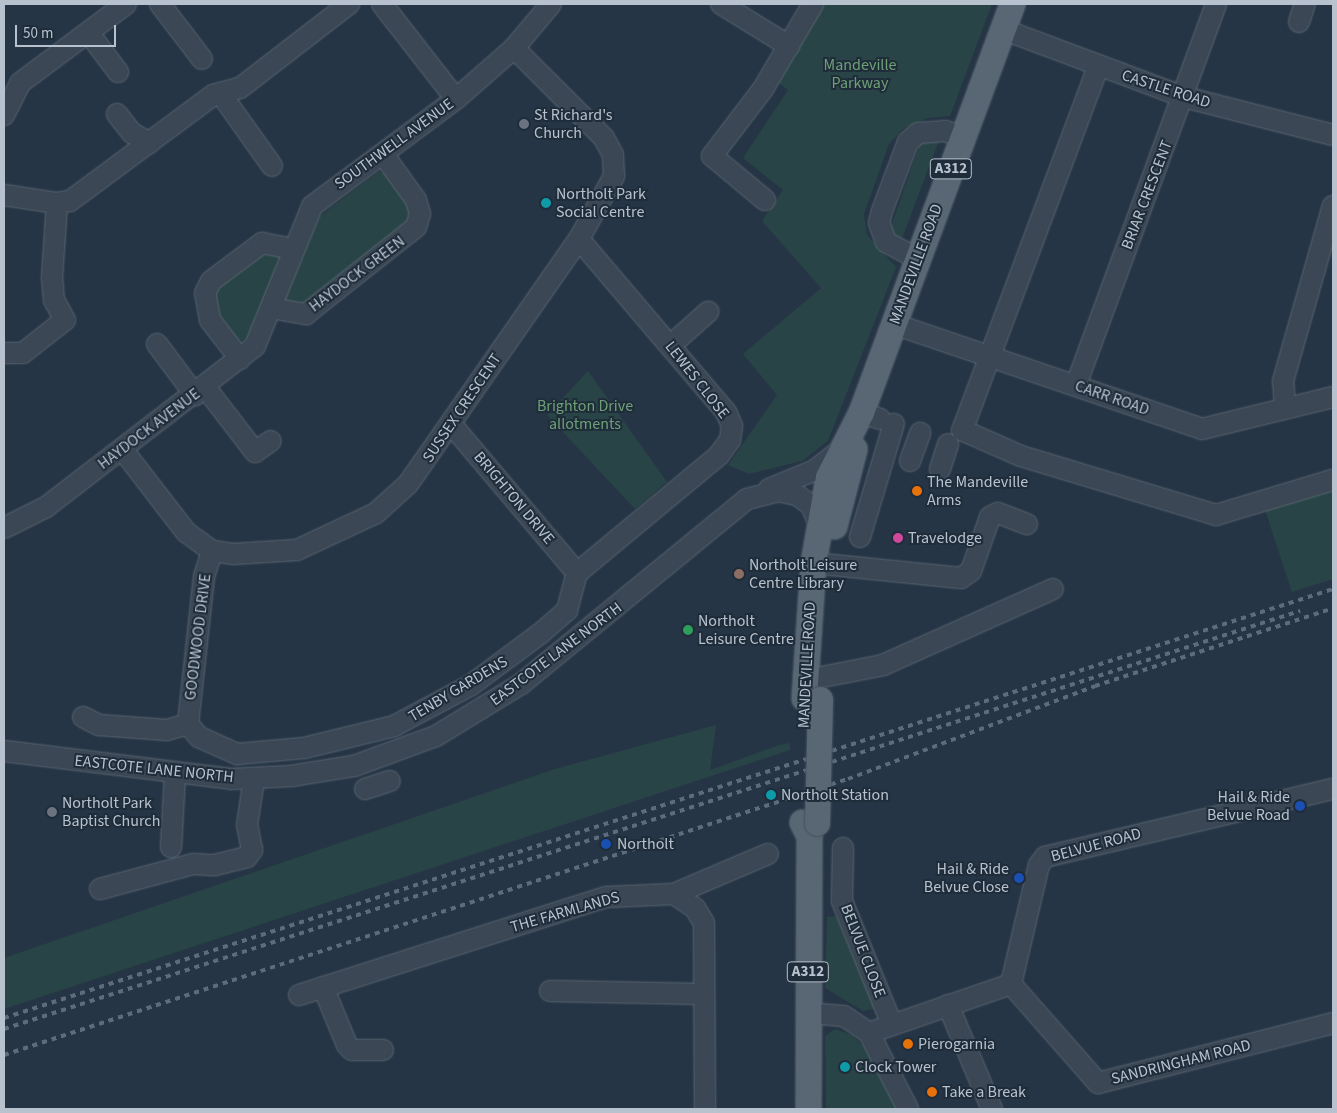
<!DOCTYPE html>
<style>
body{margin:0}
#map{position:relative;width:1337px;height:1113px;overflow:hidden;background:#263545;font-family:"Source Sans 3",sans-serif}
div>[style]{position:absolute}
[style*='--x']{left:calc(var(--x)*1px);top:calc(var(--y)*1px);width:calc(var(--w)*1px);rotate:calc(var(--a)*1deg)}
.green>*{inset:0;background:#284446}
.roads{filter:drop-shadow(0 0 1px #596572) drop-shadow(0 0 1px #596572)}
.minor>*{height:20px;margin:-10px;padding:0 10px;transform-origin:10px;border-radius:10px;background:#3b4754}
.major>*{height:25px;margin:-12.5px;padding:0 12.5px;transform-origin:12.5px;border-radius:12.5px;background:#596674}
.rail>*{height:4px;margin-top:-2px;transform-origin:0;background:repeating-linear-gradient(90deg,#5d6b7b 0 5px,transparent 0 10px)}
.bridges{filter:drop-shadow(0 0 1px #44505e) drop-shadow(0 0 1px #44505e)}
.major-bridge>*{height:25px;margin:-12.5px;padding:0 12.5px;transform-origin:12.5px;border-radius:12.5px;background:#596674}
.dots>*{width:14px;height:14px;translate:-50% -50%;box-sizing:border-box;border:2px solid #1f2c3a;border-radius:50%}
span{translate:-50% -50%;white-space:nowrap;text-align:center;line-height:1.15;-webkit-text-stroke:4px #1f2c3a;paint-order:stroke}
.shield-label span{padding:1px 4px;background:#1f2c3a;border:1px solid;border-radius:4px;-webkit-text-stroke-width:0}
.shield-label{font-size:15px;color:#b8c2ce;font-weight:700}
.park-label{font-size:16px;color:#6ea077}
.street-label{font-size:16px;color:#b8c2ce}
.poi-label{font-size:16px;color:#b8c2ce}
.left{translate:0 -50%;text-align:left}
.right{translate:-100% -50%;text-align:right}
.frame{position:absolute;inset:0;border:5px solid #b8c2ce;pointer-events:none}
.scale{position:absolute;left:15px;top:25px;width:101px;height:22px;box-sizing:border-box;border:2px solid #b8c2ce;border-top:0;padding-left:6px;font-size:15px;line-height:18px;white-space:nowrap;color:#b8c2ce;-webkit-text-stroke:4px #1f2c3a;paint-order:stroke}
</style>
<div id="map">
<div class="green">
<div style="clip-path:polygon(818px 4px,992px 4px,950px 116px,928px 118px,903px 129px,889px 144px,864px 214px,867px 235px,896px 267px,828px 441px,802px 461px,749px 474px,728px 465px,777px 395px,743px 354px,821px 288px,762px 221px,783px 190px,743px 158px,788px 90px,777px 82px)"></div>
<div style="clip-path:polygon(940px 138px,901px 241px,890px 232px,891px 227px,920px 143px)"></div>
<div style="clip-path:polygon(378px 172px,389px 173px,411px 203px,413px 217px,308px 305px,292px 304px,249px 337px,241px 341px,232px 338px,211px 308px,216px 283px,264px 248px,300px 259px,320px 216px)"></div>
<div style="clip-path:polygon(588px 371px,667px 482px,635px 509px,547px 415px)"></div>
<div style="clip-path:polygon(1333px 482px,1333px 579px,1292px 592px,1264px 507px)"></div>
<div style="clip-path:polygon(716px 725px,710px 770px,779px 745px,790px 743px,790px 750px,4px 1009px,4px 958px,555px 769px)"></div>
<div style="clip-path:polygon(836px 916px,876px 1008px,863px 1011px,825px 988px,827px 917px)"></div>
<div style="clip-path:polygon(835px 1029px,852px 1035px,865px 1048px,897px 1109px,826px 1109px,825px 1036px)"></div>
</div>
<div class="roads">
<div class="minor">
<div style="--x:160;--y:4;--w:69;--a:52.6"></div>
<div style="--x:382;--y:4;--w:120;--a:52.1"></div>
<div style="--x:721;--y:4;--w:80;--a:31.7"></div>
<div style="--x:1299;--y:22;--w:19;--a:-72"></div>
<div style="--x:1002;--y:29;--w:194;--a:20.5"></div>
<div style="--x:1184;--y:97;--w:154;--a:14.3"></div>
<div style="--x:88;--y:32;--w:50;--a:53.1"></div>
<div style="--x:1098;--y:67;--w:388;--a:110.5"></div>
<div style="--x:962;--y:430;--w:64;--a:23.8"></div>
<div style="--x:1021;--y:456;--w:204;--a:16.8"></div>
<div style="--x:1216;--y:515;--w:122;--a:-16.7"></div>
<div style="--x:221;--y:94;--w:88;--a:54.7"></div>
<div style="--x:117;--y:114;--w:24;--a:52"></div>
<div style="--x:132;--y:133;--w:20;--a:30"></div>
<div style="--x:4;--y:115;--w:36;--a:-63"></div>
<div style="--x:20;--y:83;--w:132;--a:-36.7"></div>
<div style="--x:4;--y:195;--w:54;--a:8.6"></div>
<div style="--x:57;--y:203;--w:13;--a:-9"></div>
<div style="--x:70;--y:201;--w:178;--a:-36.5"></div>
<div style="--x:213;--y:95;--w:28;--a:-15"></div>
<div style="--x:240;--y:88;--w:138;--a:-37.6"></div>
<div style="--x:765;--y:200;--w:69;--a:-140.3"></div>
<div style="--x:712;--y:156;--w:84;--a:-52.7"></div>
<div style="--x:763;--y:89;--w:99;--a:-59.5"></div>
<div style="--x:918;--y:259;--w:36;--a:-152"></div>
<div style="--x:886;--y:242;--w:20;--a:-110"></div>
<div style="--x:879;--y:223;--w:12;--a:-76"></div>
<div style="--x:882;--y:211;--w:74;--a:-69.4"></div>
<div style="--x:908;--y:142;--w:13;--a:-42"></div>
<div style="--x:918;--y:133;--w:27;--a:-4"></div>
<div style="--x:945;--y:131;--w:19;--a:18"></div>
<div style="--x:271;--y:308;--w:36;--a:10"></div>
<div style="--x:306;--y:314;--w:140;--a:-38.3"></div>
<div style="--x:416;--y:227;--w:14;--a:-73"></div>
<div style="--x:420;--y:214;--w:15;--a:-106"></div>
<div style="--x:416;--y:200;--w:57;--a:-125.7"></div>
<div style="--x:894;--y:324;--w:325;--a:18.8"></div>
<div style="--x:1202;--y:429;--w:135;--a:-13.7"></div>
<div style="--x:157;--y:344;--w:64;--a:53.3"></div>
<div style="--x:671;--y:345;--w:50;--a:-41.7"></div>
<div style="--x:4;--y:353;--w:19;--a:0"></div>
<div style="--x:23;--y:353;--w:53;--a:-38.2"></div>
<div style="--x:65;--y:320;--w:23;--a:-119"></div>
<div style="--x:54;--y:300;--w:22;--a:-95"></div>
<div style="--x:52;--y:278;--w:75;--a:-86.2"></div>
<div style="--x:240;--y:359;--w:49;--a:-127.6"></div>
<div style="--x:210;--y:320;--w:27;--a:-100"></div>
<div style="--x:205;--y:293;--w:13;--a:-63"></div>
<div style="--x:211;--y:281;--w:64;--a:-36.7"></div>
<div style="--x:262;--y:243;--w:33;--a:11"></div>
<div style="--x:1076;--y:385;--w:406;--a:-69.8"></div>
<div style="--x:205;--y:387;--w:82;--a:52.4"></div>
<div style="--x:255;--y:452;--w:19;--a:-35"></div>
<div style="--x:1285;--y:407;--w:26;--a:-94"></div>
<div style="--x:1283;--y:381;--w:182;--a:-74.1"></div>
<div style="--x:861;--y:412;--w:20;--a:20"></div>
<div style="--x:451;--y:424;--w:195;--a:49.8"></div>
<div style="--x:122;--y:449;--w:105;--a:52.4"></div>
<div style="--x:186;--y:532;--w:32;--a:36"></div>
<div style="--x:212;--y:551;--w:21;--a:8"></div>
<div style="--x:233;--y:554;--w:64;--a:-3.6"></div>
<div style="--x:297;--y:550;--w:87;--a:-25.1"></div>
<div style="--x:376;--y:513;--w:43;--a:-42.2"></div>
<div style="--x:408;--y:484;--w:299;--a:-55.1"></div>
<div style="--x:579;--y:239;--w:72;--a:-60.9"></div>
<div style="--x:614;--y:176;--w:21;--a:-93"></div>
<div style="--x:613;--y:155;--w:19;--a:-118"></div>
<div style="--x:604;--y:138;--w:127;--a:-135"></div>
<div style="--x:910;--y:461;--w:30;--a:-70"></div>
<div style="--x:940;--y:469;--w:26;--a:-72"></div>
<div style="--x:769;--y:489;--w:50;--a:-22.4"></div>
<div style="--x:815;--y:470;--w:31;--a:-38"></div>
<div style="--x:4;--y:528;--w:47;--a:-26.6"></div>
<div style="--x:46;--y:507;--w:264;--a:-37.6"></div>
<div style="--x:255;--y:346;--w:151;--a:-67.8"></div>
<div style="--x:312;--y:206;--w:179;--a:-36.6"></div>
<div style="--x:456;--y:99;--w:77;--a:-41.3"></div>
<div style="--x:514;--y:48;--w:57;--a:-49.9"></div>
<div style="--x:860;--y:537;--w:118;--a:-73.3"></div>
<div style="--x:813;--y:563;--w:149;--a:5.8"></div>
<div style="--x:961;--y:578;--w:12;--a:-35"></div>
<div style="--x:971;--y:571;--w:57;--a:-70.6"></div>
<div style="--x:990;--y:517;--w:9;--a:-27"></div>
<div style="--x:998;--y:513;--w:31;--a:21"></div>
<div style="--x:577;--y:573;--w:185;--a:-39.7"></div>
<div style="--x:719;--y:455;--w:19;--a:-54"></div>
<div style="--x:730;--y:440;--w:14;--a:-82"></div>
<div style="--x:732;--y:426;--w:15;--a:-113"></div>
<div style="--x:726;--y:412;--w:227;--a:-130.4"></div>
<div style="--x:822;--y:677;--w:62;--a:-11.1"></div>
<div style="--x:883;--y:665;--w:186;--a:-24.1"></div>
<div style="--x:83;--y:717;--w:18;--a:27"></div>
<div style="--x:99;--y:725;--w:68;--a:4.2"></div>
<div style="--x:167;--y:730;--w:22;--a:-16"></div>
<div style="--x:188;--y:724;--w:17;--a:50"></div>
<div style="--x:199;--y:737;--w:42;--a:24.1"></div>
<div style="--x:237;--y:754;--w:67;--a:-5.1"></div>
<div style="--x:304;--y:748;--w:93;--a:-13.7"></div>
<div style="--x:394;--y:726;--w:87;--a:-28"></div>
<div style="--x:471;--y:685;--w:87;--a:-36.6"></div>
<div style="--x:541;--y:633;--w:35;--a:-41"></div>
<div style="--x:567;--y:610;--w:38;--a:-75"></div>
<div style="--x:188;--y:724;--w:148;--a:-83.8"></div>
<div style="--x:204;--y:577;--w:27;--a:-73"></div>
<div style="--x:4;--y:751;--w:229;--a:7"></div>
<div style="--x:231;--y:779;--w:60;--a:-2.9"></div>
<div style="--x:291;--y:776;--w:64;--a:-9"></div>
<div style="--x:354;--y:766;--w:87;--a:-20.1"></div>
<div style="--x:436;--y:736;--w:100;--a:-31.5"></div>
<div style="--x:521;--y:684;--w:292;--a:-39.3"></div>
<div style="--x:747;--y:499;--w:32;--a:-14"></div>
<div style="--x:778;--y:491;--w:19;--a:12"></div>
<div style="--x:797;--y:495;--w:17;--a:36"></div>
<div style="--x:811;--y:505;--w:21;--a:67"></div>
<div style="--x:365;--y:789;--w:26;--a:-18"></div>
<div style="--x:171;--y:847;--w:72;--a:-86.8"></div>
<div style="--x:843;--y:848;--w:53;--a:91.1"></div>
<div style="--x:842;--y:901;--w:131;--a:68"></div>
<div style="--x:100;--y:889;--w:96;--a:-15"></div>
<div style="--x:193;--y:864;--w:22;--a:3"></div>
<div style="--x:215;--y:865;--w:33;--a:-14"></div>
<div style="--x:247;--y:857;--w:9;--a:-54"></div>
<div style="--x:252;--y:850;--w:25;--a:-101"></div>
<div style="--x:247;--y:825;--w:47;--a:-81.3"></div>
<div style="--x:674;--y:894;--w:102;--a:-23.1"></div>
<div style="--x:1011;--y:984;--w:132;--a:48.7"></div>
<div style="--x:1098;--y:1083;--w:243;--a:-14.3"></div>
<div style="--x:323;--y:987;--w:63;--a:67.5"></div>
<div style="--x:347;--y:1045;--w:7;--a:45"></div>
<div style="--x:352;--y:1050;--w:31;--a:0"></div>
<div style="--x:550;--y:991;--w:153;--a:1.1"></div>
<div style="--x:299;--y:995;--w:323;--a:-17.7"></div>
<div style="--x:607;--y:897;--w:67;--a:-2.6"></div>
<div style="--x:674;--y:894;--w:25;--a:34"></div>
<div style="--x:695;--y:908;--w:17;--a:59"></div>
<div style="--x:704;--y:923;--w:186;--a:89.7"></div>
<div style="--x:948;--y:1005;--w:113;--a:67.1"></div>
<div style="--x:808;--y:1013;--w:36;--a:5"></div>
<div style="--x:844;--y:1016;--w:30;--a:34"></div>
<div style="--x:869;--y:1033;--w:85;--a:62.8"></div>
<div style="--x:869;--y:1033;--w:150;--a:-19"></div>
<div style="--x:1011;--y:984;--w:122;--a:-76.8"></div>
<div style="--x:1039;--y:865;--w:10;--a:-53"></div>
<div style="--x:1045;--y:857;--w:296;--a:-13.3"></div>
</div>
<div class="major">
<div style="--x:834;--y:526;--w:80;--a:-75.4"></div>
<div style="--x:804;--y:698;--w:135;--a:-86.2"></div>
<div style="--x:813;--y:563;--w:87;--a:-80.1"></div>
<div style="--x:828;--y:477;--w:73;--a:-63.1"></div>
<div style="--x:861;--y:412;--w:435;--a:-69.7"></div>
<div style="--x:802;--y:822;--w:16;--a:63"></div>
<div style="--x:809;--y:836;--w:273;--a:90.2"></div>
</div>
</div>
<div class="rail">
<div style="--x:4;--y:1018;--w:1397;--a:-17.89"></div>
<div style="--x:4;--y:1029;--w:1362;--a:-17.88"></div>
<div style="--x:4;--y:1055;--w:888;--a:-18.11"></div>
<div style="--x:848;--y:779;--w:264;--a:-20.6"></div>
<div style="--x:1095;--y:686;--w:250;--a:-18.1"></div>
</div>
<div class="bridges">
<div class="major-bridge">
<div style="--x:817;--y:823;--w:124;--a:-88.6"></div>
</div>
</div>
<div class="dots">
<div style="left:524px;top:124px;background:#6b7280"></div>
<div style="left:546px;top:203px;background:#0f9aa8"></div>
<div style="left:917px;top:491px;background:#e8710a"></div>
<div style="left:898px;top:538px;background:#d1479c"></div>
<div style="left:739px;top:574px;background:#8d6e63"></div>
<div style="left:688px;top:630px;background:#2e9e5b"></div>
<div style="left:771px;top:795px;background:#0f9aa8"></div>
<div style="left:1300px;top:806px;background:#1a4fb4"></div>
<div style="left:52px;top:812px;background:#6b7280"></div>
<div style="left:606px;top:844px;background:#1a4fb4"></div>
<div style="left:1019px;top:878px;background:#1a4fb4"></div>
<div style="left:908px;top:1044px;background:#e8710a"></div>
<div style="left:845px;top:1067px;background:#0f9aa8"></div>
<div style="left:932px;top:1092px;background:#e8710a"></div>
</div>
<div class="shield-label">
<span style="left:951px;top:169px">A312</span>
<span style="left:808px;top:972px">A312</span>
</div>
<div class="park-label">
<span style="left:860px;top:74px">Mandeville<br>Parkway</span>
<span style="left:585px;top:415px">Brighton Drive<br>allotments</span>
</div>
<div class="street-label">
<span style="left:1166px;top:89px;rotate:18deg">CASTLE ROAD</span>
<span style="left:394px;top:144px;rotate:-36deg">SOUTHWELL AVENUE</span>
<span style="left:1147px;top:195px;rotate:-69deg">BRIAR CRESCENT</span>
<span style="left:916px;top:264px;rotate:-70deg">MANDEVILLE ROAD</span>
<span style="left:357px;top:274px;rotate:-37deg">HAYDOCK GREEN</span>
<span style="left:697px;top:380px;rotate:52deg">LEWES CLOSE</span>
<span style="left:1112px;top:398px;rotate:19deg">CARR ROAD</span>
<span style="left:462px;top:408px;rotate:-56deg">SUSSEX CRESCENT</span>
<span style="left:149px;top:429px;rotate:-37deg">HAYDOCK AVENUE</span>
<span style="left:514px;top:498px;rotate:50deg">BRIGHTON DRIVE</span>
<span style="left:198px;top:637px;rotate:-83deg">GOODWOOD DRIVE</span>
<span style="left:556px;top:654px;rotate:-37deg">EASTCOTE LANE NORTH</span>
<span style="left:807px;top:665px;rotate:-87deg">MANDEVILLE ROAD</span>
<span style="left:458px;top:689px;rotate:-31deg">TENBY GARDENS</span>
<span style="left:154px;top:769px;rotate:6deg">EASTCOTE LANE NORTH</span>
<span style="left:1096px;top:845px;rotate:-15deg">BELVUE ROAD</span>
<span style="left:565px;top:912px;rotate:-16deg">THE FARMLANDS</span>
<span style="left:863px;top:951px;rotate:69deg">BELVUE CLOSE</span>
<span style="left:1181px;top:1062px;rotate:-14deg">SANDRINGHAM ROAD</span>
</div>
<div class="poi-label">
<span class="left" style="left:534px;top:124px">St Richard's<br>Church</span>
<span class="left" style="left:556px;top:203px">Northolt Park<br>Social Centre</span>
<span class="left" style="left:927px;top:491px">The Mandeville<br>Arms</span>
<span class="left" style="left:908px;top:538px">Travelodge</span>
<span class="left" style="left:749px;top:574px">Northolt Leisure<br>Centre Library</span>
<span class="left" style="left:698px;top:630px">Northolt<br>Leisure Centre</span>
<span class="left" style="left:781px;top:795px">Northolt Station</span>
<span class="right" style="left:1290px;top:806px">Hail &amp; Ride<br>Belvue Road</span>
<span class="left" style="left:62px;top:812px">Northolt Park<br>Baptist Church</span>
<span class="left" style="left:617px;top:844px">Northolt</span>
<span class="right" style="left:1009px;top:878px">Hail &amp; Ride<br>Belvue Close</span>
<span class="left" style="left:918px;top:1044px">Pierogarnia</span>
<span class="left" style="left:855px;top:1067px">Clock Tower</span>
<span class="left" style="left:942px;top:1092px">Take a Break</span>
</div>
<div class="frame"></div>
<div class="scale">50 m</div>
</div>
